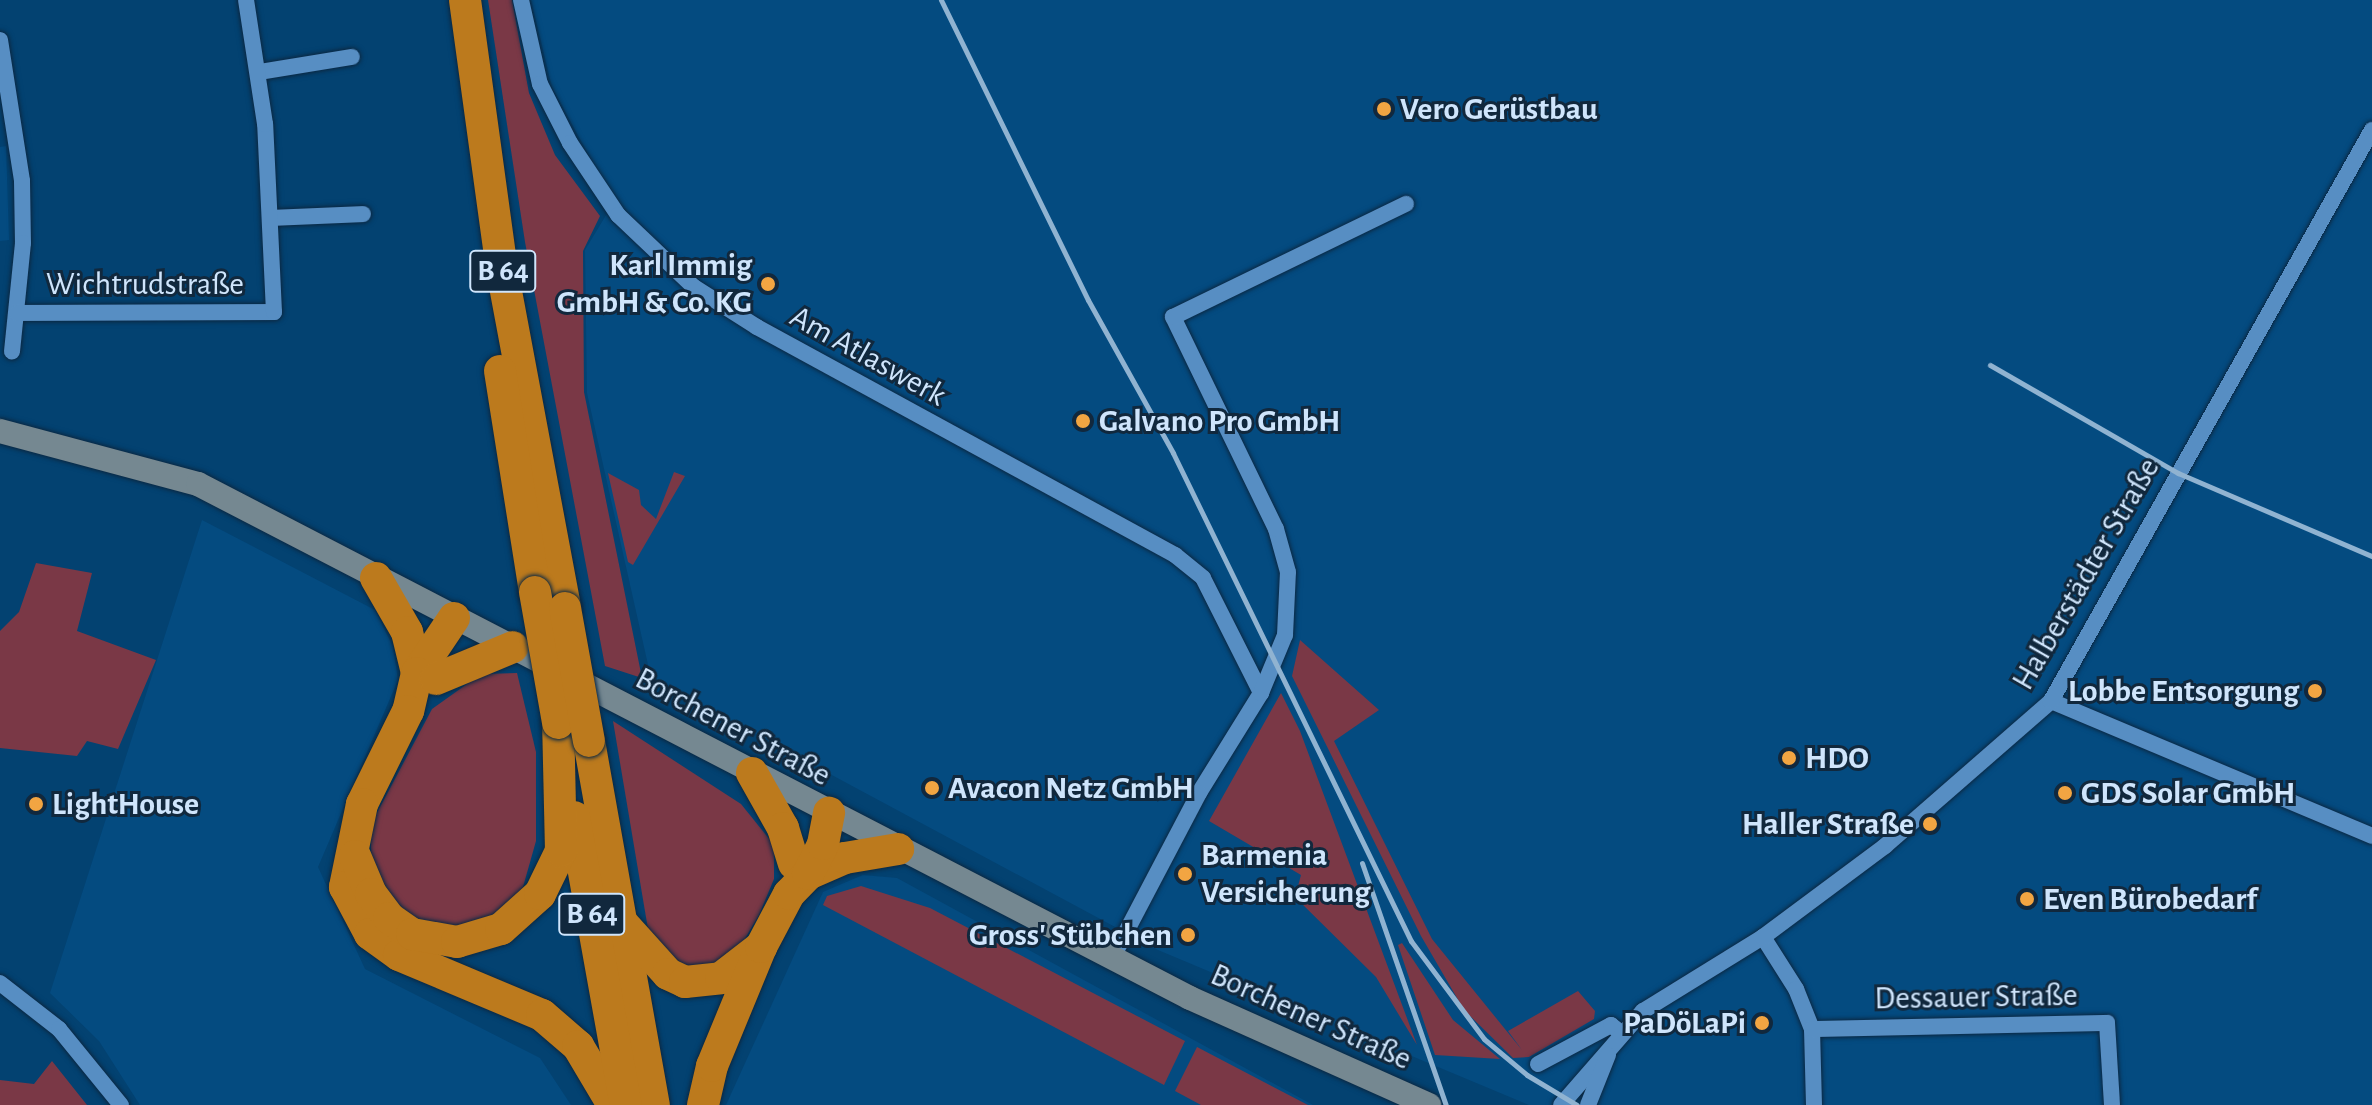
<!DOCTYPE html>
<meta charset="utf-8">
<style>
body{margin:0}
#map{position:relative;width:2372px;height:1105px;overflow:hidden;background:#034271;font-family:"Alegreya Sans",sans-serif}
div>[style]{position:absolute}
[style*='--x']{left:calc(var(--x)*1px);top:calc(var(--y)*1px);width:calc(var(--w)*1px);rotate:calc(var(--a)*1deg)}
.built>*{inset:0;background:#044b80}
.green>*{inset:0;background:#7a3846}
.roads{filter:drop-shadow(0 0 2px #0b2842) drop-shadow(0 0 2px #0b2842)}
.street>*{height:16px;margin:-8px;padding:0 8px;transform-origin:8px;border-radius:8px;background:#578ec3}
.secondary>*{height:24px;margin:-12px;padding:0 12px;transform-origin:12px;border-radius:12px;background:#758891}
.highway>*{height:32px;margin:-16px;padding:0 16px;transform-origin:16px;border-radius:16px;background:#bc7a1d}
.rail>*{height:5px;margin:-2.5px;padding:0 2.5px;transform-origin:2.5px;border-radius:2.5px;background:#90b3d1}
.bridges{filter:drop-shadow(0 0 2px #0b2842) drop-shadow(0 0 2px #0b2842)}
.highway-bridge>*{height:32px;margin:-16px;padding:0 16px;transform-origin:16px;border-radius:16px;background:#bc7a1d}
.dots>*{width:22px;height:22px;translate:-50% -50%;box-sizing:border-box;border:4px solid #11283d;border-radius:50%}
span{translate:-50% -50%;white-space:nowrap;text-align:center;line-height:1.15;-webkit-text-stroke:6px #11283d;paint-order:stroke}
.shield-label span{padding:2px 6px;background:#11283d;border:2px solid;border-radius:6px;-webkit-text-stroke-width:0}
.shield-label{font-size:30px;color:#cfe5fc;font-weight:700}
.poi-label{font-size:32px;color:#cfe5fc;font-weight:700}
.left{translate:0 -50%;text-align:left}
.right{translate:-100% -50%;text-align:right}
.street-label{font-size:32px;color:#cfe5fc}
</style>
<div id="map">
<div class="built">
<div style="clip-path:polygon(531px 0,2372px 0,2372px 1105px,1529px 1105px,1158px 950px,651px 678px,587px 393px,585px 250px,614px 202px,552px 87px)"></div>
<div style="clip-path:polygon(6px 146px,9px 240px,0 241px,0 147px)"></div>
<div style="clip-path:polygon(202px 520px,375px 610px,393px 647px,398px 680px,318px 867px,365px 969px,540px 1058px,571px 1105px,140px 1105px,99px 1041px,50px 993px)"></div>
<div style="clip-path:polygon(863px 875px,897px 878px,1313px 1105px,726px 1105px,823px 892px)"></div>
</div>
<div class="green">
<div style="clip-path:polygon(488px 0,512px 0,529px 93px,555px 155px,600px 216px,583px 251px,584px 392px,642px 678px,605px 666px,525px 242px)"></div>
<div style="clip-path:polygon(674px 472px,685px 476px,633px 565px,628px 562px,608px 473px,639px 490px,641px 505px,656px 519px)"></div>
<div style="clip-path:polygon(36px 563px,92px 573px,77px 631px,156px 660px,118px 749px,87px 741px,77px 756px,0 748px,0 631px,19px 612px)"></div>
<div style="clip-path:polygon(1300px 640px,1379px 710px,1334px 741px,1432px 939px,1522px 1050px,1508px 1031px,1578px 991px,1595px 1011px,1594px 1019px,1529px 1057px,1513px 1058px,1464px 1010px,1421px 936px,1292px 676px)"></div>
<div style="clip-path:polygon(517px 673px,536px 752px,536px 841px,523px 887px,493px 920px,462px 932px,428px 927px,397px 911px,372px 869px,370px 826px,432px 709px,481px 674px)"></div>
<div style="clip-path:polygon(1281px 693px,1300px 731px,1417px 1045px,1376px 977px,1295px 897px,1301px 875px,1209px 821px)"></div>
<div style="clip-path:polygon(613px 721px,741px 804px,774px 845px,774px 879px,759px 915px,737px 952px,713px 964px,696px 968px,676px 962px,649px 935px)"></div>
<div style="clip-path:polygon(861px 886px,930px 908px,1185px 1041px,1164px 1085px,823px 905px,827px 896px)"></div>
<div style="clip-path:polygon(1402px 943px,1453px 1020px,1500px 1059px,1435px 1055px,1398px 945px)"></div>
<div style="clip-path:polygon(1197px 1047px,1308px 1105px,1201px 1105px,1175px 1091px)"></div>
<div style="clip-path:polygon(52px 1061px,87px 1105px,0 1105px,0 1080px,34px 1084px)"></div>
</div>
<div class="roads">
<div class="street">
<div style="--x:521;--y:0;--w:86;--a:77.3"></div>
<div style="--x:540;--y:84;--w:66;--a:63"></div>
<div style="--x:570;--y:143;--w:87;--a:56.3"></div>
<div style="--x:618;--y:215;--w:105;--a:43.5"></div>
<div style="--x:694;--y:287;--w:75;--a:32.4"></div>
<div style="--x:757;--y:327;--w:476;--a:28.6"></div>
<div style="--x:1175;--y:555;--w:36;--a:39"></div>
<div style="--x:1203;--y:578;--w:129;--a:63.2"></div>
<div style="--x:1261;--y:693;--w:118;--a:121.8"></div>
<div style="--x:1199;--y:793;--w:187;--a:117.7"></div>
<div style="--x:0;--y:40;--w:143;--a:81.1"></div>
<div style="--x:22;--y:181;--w:62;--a:89.1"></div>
<div style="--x:23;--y:243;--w:109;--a:95.8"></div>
<div style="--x:259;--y:72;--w:94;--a:-9.2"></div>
<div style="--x:272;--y:218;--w:91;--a:-2.5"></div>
<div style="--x:17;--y:313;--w:257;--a:-0.2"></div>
<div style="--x:274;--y:312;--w:188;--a:-92.7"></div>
<div style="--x:265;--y:124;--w:125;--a:-98.7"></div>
<div style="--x:1261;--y:693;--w:63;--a:-67.5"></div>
<div style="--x:1285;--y:635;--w:63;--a:-87.3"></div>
<div style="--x:1288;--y:572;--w:45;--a:-105.6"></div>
<div style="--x:1276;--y:529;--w:236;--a:-115.9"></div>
<div style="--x:1173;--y:317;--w:259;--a:-25.9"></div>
<div style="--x:2051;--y:701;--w:348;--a:22.8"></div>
<div style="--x:1763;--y:937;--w:62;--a:57.6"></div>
<div style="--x:1796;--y:989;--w:43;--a:68.2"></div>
<div style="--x:1812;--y:1029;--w:76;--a:88.5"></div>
<div style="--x:0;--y:983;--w:75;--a:37.9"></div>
<div style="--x:59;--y:1029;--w:98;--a:50.8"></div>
<div style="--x:1812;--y:1029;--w:295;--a:-1.2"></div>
<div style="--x:2107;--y:1023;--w:82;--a:86.5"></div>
<div style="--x:1538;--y:1064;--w:83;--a:-28.1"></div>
<div style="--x:1611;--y:1025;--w:11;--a:38"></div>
<div style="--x:1561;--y:1105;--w:125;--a:-48.9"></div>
<div style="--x:1643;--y:1011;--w:141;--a:-31.7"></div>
<div style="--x:1763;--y:937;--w:152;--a:-36.7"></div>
<div style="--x:1885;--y:846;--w:220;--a:-41.1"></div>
<div style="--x:2051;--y:701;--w:655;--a:-60.66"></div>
<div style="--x:1588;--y:1105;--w:54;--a:-68.2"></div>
</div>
<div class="secondary">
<div style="--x:0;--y:431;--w:205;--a:15"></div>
<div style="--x:198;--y:484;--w:1117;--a:27.39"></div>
<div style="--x:1190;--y:998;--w:262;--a:24.1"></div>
</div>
<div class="highway">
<div style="--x:465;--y:0;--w:273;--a:82.2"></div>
<div style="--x:502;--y:270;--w:344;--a:79.4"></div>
<div style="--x:500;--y:371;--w:224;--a:81"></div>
<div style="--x:376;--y:578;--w:62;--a:60.1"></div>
<div style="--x:407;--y:632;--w:42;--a:76.3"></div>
<div style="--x:454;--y:618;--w:66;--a:123.9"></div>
<div style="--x:417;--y:673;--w:39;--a:103"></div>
<div style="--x:408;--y:711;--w:104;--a:116.3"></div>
<div style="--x:362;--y:804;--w:85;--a:101.6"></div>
<div style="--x:345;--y:887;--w:53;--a:62"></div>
<div style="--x:370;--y:934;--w:36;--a:36"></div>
<div style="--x:399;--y:955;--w:155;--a:22.8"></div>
<div style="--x:542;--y:1015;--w:48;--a:40.7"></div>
<div style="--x:578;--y:1046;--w:69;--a:59.3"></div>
<div style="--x:436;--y:679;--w:83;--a:-22.6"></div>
<div style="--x:589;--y:741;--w:370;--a:79.9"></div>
<div style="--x:752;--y:773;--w:63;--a:60.6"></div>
<div style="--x:783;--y:828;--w:37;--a:73"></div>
<div style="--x:574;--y:817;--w:293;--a:79.8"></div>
<div style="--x:355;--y:856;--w:41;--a:67.2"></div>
<div style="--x:371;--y:894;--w:30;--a:53"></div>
<div style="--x:389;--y:918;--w:28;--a:35"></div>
<div style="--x:412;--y:934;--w:46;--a:10.1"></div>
<div style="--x:457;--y:942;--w:46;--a:-16.5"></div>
<div style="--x:501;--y:929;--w:52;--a:-41.9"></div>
<div style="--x:540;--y:894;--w:48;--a:-64"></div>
<div style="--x:561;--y:851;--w:128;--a:-91.3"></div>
<div style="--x:808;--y:874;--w:40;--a:-23.4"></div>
<div style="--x:845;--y:858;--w:54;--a:-9.6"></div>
<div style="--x:623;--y:924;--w:67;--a:48"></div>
<div style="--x:668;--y:974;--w:19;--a:25"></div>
<div style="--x:685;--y:982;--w:36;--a:-6"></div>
<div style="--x:721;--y:978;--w:51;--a:-37.8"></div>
<div style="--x:703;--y:1105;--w:40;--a:-77"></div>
<div style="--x:712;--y:1066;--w:129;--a:-67.6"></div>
<div style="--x:761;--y:947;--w:60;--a:-62.2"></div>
<div style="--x:789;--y:894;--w:28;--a:-46"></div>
<div style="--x:808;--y:874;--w:34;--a:-63"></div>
<div style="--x:823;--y:844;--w:32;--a:-79"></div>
</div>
</div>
<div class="rail">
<div style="--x:941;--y:0;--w:334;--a:63.9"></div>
<div style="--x:1088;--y:300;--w:175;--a:60.9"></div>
<div style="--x:1173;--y:453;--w:543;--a:64"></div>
<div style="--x:1411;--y:941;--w:122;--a:53.3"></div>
<div style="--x:1484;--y:1039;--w:56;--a:39.9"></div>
<div style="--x:1527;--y:1075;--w:58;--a:31"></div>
<div style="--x:1990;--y:365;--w:217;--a:29.9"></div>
<div style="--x:2178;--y:473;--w:211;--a:23.2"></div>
<div style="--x:1362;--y:863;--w:256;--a:70.9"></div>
</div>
<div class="bridges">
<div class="highway-bridge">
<div style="--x:535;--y:592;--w:133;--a:80"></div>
<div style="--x:565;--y:608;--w:135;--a:79.8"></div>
</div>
</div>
<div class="dots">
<div style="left:1384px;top:109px;background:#f2a542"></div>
<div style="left:768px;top:284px;background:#f2a542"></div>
<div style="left:1083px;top:421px;background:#f2a542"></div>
<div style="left:2315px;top:691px;background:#f2a542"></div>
<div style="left:1789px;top:758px;background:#f2a542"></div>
<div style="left:932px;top:788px;background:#f2a542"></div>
<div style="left:2065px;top:793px;background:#f2a542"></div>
<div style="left:36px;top:804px;background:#f2a542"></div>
<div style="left:1930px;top:824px;background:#f2a542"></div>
<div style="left:1185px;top:874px;background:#f2a542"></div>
<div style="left:2027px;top:899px;background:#f2a542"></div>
<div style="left:1188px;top:935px;background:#f2a542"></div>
<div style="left:1762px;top:1023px;background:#f2a542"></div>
</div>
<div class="shield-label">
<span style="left:503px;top:271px">B 64</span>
<span style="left:592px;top:914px">B 64</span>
</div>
<div class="poi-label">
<span class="left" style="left:1400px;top:109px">Vero Gerüstbau</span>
<span class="right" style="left:752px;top:284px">Karl Immig<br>GmbH &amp; Co. KG</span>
<span class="left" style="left:1099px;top:421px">Galvano Pro GmbH</span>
<span class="right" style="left:2299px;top:691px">Lobbe Entsorgung</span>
<span class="left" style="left:1805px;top:758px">HDO</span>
<span class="left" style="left:948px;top:788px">Avacon Netz GmbH</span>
<span class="left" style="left:2081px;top:793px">GDS Solar GmbH</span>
<span class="left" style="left:52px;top:804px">LightHouse</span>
<span class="right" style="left:1914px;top:824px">Haller Straße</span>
<span class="left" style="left:1201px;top:874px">Barmenia<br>Versicherung</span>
<span class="left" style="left:2043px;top:899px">Even Bürobedarf</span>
<span class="right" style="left:1172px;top:935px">Gross' Stübchen</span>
<span class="right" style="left:1746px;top:1023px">PaDöLaPi</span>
</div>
<div class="street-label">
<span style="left:145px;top:284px">Wichtrudstraße</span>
<span style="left:868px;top:356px;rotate:29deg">Am Atlaswerk</span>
<span style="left:2086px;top:574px;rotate:-60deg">Halberstädter Straße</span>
<span style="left:733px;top:727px;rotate:28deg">Borchener Straße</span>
<span style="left:1976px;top:997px;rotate:-1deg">Dessauer Straße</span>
<span style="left:1311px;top:1017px;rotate:24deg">Borchener Straße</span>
</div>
</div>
